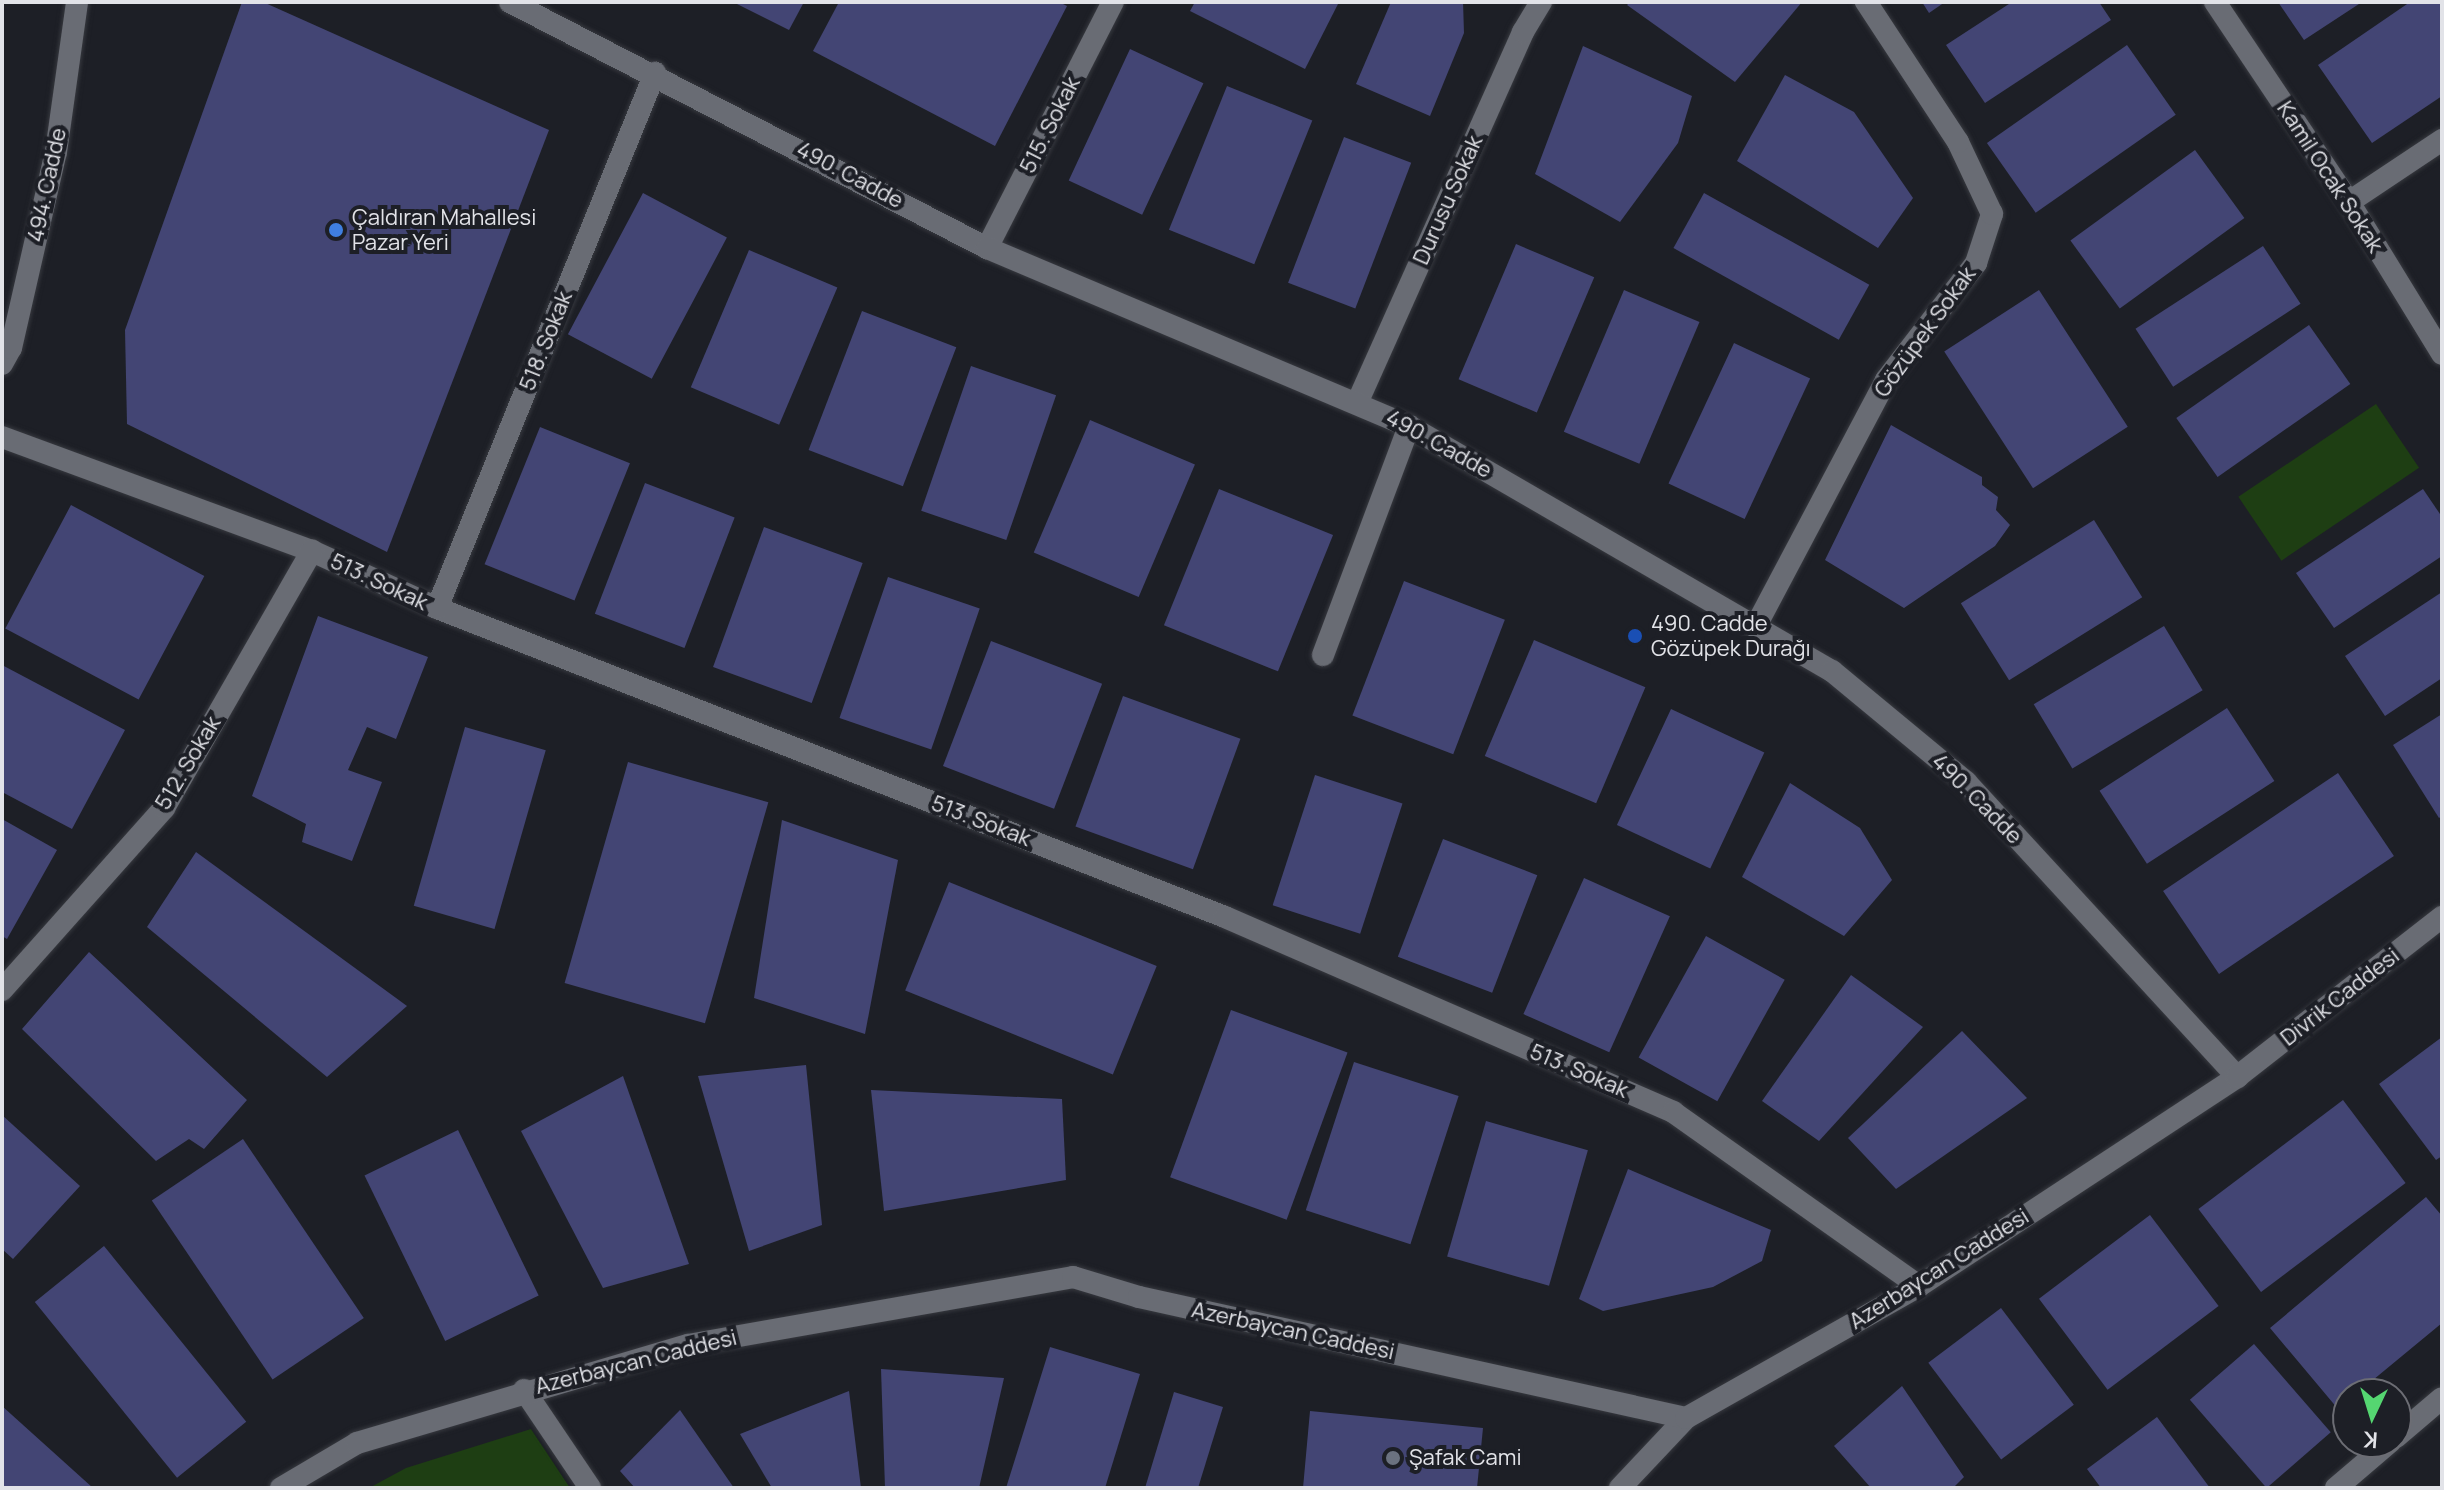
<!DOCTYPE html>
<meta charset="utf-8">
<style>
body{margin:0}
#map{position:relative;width:2444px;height:1490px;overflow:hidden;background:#1d1f26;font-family:Manrope,sans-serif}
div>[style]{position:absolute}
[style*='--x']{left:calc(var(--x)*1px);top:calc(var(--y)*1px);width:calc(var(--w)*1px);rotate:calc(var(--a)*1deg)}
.green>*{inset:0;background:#1e3e13;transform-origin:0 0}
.building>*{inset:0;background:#434574;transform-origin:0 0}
.roads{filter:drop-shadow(0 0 2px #37393f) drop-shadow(0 0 2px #37393f)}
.minor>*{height:22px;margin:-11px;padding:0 11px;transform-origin:11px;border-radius:11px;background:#696c74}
.tertiary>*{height:22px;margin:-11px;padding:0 11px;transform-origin:11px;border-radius:11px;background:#696c74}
.dots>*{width:22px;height:22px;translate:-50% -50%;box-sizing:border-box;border:4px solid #1d1f26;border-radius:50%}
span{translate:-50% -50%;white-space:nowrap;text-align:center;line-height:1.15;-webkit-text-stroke:8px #1d1f26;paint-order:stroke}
.street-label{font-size:22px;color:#e2e3e8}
.poi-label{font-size:22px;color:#e2e3e8}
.left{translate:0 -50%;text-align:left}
.frame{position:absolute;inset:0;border:4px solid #e2e3e8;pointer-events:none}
.north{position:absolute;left:2332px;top:1378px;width:80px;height:80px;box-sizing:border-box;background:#1d1f26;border:2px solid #6c6d74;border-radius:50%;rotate:184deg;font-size:22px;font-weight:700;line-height:32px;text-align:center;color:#e2e3e8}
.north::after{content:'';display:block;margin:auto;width:28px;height:36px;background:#55d671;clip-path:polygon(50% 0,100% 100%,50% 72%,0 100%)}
</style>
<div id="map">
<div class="green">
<div style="left:2376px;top:404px;width:77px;height:166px;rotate:56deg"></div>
<div style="clip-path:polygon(531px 1429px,570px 1488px,369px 1488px,406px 1468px)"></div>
</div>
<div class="building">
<div style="clip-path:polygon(242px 2px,263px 2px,549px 130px,387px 552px,127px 424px,125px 330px)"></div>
<div style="clip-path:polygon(733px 2px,804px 2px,789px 30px)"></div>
<div style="clip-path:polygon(839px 2px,1059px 2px,1067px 6px,995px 146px,813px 51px)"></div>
<div style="clip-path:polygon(1195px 2px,1339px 2px,1305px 69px,1190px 11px)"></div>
<div style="clip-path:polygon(1391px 2px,1463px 2px,1464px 33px,1430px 116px,1356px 84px)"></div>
<div style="clip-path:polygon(1630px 2px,1802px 2px,1735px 82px,1627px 5px)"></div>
<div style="clip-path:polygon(1922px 2px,1945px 2px,1929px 13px)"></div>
<div style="clip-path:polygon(2012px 2px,2099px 2px,2111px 20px,1985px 103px,1946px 45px)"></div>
<div style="clip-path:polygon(2278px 2px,2362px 2px,2304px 40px)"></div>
<div style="clip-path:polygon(2410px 2px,2442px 2px,2442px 96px,2372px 143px,2318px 65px)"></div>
<div style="left:2127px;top:45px;width:85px;height:171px;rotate:55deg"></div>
<div style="clip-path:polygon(1583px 46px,1692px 96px,1678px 143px,1620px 222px,1535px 174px)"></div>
<div style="left:1130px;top:49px;width:81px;height:145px;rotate:25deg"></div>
<div style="clip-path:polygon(1785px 75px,1854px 112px,1913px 198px,1878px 248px,1737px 161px)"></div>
<div style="left:1227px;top:86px;width:92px;height:155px;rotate:22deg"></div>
<div style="left:1344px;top:137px;width:72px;height:156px;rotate:21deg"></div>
<div style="left:2195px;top:150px;width:84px;height:154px;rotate:54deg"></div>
<div style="left:643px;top:193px;width:95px;height:160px;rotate:28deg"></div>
<div style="left:1704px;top:193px;width:189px;height:63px;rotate:29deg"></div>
<div style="left:1516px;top:244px;width:85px;height:147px;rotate:23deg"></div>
<div style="left:2263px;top:246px;width:69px;height:152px;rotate:57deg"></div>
<div style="left:749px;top:250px;width:96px;height:149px;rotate:23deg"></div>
<div style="left:1624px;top:290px;width:82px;height:154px;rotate:23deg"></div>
<div style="left:2039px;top:290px;width:163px;height:113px;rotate:57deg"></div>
<div style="left:862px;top:311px;width:101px;height:149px;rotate:21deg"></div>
<div style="left:2309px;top:325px;width:72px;height:162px;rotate:55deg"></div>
<div style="left:1734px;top:343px;width:84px;height:155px;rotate:25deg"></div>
<div style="left:971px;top:366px;width:90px;height:153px;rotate:19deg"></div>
<div style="left:1090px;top:420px;width:114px;height:144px;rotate:23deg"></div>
<div style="clip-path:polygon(1891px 425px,1982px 477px,1982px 485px,1998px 497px,1996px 510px,2010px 525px,1995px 546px,1904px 608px,1825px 560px)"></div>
<div style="left:540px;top:427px;width:97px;height:148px;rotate:22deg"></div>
<div style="left:645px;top:483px;width:96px;height:140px;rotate:21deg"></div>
<div style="left:1219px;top:489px;width:123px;height:147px;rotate:22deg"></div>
<div style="clip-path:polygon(2423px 489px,2442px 517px,2442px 556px,2334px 628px,2296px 573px)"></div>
<div style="left:71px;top:505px;width:151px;height:140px;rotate:28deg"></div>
<div style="left:2094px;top:520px;width:91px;height:157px;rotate:58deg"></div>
<div style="left:764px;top:527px;width:105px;height:149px;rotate:20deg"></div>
<div style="left:888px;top:577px;width:97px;height:149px;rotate:19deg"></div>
<div style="left:1404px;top:581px;width:108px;height:144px;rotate:21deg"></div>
<div style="clip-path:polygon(2442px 592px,2442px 678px,2385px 716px,2345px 656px)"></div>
<div style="clip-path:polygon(318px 616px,428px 657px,396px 739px,367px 727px,348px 770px,382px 782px,352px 861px,302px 842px,306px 824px,252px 796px)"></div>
<div style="left:2164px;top:626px;width:75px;height:152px;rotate:59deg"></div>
<div style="left:1534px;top:640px;width:121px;height:126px;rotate:23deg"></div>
<div style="left:991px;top:641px;width:119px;height:134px;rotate:21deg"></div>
<div style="clip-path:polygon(2px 665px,125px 730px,72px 829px,2px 792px)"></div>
<div style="left:1123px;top:696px;width:125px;height:139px;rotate:20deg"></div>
<div style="left:2227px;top:708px;width:87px;height:152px;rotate:57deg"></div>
<div style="left:1671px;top:709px;width:103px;height:128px;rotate:25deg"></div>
<div style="clip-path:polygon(2442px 714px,2442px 816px,2439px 818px,2393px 745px)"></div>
<div style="left:465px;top:727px;width:84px;height:186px;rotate:16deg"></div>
<div style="left:628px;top:762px;width:146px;height:230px;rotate:16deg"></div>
<div style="left:2338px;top:773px;width:100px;height:211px;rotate:56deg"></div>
<div style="left:1315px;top:775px;width:92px;height:137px;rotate:18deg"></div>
<div style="clip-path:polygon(1790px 783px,1860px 828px,1892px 880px,1844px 936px,1742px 877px)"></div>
<div style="clip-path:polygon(2px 819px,57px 850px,7px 939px,2px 936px)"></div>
<div style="clip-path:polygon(782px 820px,898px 860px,865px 1034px,754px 998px)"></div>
<div style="left:1443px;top:839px;width:101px;height:126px;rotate:21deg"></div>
<div style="clip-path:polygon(196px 852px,407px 1006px,327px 1077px,147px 927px)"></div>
<div style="left:1584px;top:878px;width:94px;height:149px;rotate:24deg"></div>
<div style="left:949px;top:882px;width:224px;height:117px;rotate:22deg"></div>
<div style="left:1706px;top:936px;width:90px;height:139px;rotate:29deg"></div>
<div style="clip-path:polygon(89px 952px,247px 1100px,204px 1149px,189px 1139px,156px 1161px,22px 1029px)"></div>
<div style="clip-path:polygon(1851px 975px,1923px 1027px,1819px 1141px,1762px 1101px)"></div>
<div style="left:1231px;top:1010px;width:124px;height:178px;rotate:20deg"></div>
<div style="clip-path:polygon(1962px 1031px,2027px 1098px,1896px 1189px,1848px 1138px)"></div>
<div style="clip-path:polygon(2442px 1037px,2442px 1156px,2436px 1160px,2379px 1084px)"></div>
<div style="left:1354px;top:1062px;width:110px;height:156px;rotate:18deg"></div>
<div style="clip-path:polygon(806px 1065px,822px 1225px,749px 1251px,698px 1076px)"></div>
<div style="clip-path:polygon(623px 1076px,689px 1264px,603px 1288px,521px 1131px)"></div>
<div style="clip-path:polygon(871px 1090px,1062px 1099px,1066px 1180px,884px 1211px)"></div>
<div style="left:2343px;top:1100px;width:104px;height:181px;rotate:53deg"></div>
<div style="clip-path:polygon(2px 1115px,80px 1186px,13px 1259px,2px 1249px)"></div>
<div style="left:1486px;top:1121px;width:106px;height:141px;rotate:16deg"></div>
<div style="left:458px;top:1130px;width:184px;height:104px;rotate:64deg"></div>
<div style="left:243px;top:1139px;width:216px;height:110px;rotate:56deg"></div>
<div style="clip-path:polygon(1628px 1169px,1771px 1230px,1762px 1261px,1713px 1287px,1603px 1311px,1579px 1299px)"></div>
<div style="clip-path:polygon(2426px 1197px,2442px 1216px,2442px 1323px,2356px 1394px,2348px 1394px,2338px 1409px,2270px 1328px)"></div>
<div style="left:2150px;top:1215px;width:114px;height:139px;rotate:53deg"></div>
<div style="left:104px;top:1246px;width:226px;height:89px;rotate:51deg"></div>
<div style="left:2001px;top:1308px;width:121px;height:91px;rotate:53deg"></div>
<div style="left:2254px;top:1344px;width:117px;height:85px;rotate:49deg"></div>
<div style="clip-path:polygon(1050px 1347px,1140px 1374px,1105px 1488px,1006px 1488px)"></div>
<div style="clip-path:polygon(881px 1369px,1004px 1378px,979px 1488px,885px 1488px)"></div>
<div style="clip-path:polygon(1902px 1386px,1964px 1477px,1953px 1488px,1871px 1488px,1834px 1446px)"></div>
<div style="clip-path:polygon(849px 1391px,861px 1488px,772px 1488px,740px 1434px)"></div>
<div style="clip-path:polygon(1174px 1392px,1223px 1407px,1198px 1488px,1145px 1488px)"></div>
<div style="clip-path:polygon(2px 1406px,93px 1488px,2px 1488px)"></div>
<div style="clip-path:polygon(680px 1410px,734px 1488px,635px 1488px,620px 1471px)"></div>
<div style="clip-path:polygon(1310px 1411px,1483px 1428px,1477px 1488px,1303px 1488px)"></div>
<div style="clip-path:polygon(2157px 1417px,2210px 1488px,2101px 1488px,2087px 1469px)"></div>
</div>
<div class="roads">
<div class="minor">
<div style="--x:2215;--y:2;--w:241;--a:56.2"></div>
<div style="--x:2349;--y:202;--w:178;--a:58.5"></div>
<div style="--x:2349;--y:202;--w:112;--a:-33.7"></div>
<div style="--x:987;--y:248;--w:276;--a:-62.9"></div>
<div style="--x:1358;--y:401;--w:404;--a:-65.9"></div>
<div style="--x:1523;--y:32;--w:35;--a:-59"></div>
<div style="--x:2;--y:437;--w:330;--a:20.2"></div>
<div style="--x:312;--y:551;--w:137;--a:24.5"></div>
<div style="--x:437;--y:608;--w:846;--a:21.41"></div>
<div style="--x:1225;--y:917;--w:489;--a:23.5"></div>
<div style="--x:1673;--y:1112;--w:301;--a:35.3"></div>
<div style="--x:437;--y:608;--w:578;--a:-67.83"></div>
<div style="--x:1757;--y:624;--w:276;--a:-62.1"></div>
<div style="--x:1886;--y:380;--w:148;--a:-52.4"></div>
<div style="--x:1976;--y:263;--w:52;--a:-71.9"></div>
<div style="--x:1992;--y:214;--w:80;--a:-115.3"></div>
<div style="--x:1958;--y:142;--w:168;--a:-123.3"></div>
<div style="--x:1323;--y:655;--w:245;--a:-69.4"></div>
<div style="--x:2;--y:990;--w:244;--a:-48.3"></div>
<div style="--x:164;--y:808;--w:297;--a:-60.1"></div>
<div style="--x:524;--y:1390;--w:118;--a:56"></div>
<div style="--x:1620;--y:1488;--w:96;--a:-46.7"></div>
</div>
<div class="tertiary">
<div style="--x:510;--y:2;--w:537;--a:27.28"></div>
<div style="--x:987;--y:248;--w:458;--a:22.9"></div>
<div style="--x:1409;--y:426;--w:489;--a:30.1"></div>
<div style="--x:1832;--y:671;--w:174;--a:39.6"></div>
<div style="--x:1966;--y:782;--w:401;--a:47.4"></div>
<div style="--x:2;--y:364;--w:18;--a:-61"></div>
<div style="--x:11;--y:348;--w:201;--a:-77.1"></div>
<div style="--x:56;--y:152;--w:151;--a:-82"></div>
<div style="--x:2396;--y:1437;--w:60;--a:-40.3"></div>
<div style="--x:281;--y:1488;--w:88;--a:-30.6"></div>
<div style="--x:357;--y:1443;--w:345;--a:-16.5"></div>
<div style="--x:688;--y:1345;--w:391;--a:-10"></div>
<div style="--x:1073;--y:1277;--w:69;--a:16.9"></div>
<div style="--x:1139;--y:1297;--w:560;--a:12.47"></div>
<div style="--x:1686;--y:1418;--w:268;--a:-29.5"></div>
<div style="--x:1919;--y:1286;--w:381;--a:-33.3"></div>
<div style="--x:2237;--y:1077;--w:260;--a:-38"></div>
<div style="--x:2336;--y:1488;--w:71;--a:-40.4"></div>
</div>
</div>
<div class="dots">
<div style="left:336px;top:230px;background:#3f7fe0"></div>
<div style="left:1635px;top:636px;background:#1a4fb4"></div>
<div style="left:1393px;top:1458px;background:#6b7280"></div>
</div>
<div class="street-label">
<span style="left:1050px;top:125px;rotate:-63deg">515. Sokak</span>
<span style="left:850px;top:175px;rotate:28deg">490. Cadde</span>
<span style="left:2330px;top:177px;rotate:57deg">Kamil Ocak Sokak</span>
<span style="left:47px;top:185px;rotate:-78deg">494. Cadde</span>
<span style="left:1448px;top:200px;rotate:-66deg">Durusu Sokak</span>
<span style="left:1925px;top:332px;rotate:-54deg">Gözüpek Sokak</span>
<span style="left:546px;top:341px;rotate:-68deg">518. Sokak</span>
<span style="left:1439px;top:444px;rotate:29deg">490. Cadde</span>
<span style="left:379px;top:582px;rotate:25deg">513. Sokak</span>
<span style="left:188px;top:763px;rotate:-59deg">512. Sokak</span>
<span style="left:1977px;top:799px;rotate:45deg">490. Cadde</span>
<span style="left:981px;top:821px;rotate:21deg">513. Sokak</span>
<span style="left:2340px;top:997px;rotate:-38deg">Divrik Caddesi</span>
<span style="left:1579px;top:1071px;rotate:23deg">513. Sokak</span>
<span style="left:1939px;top:1269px;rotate:-32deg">Azerbaycan Caddesi</span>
<span style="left:1293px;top:1331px;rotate:12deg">Azerbaycan Caddesi</span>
<span style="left:636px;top:1362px;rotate:-14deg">Azerbaycan Caddesi</span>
</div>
<div class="poi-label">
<span class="left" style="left:352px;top:230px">Çaldıran Mahallesi<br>Pazar Yeri</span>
<span class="left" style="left:1651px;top:636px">490. Cadde<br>Gözüpek Durağı</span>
<span class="left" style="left:1409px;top:1458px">Şafak Cami</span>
</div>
<div class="frame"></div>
<div class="north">K</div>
</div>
